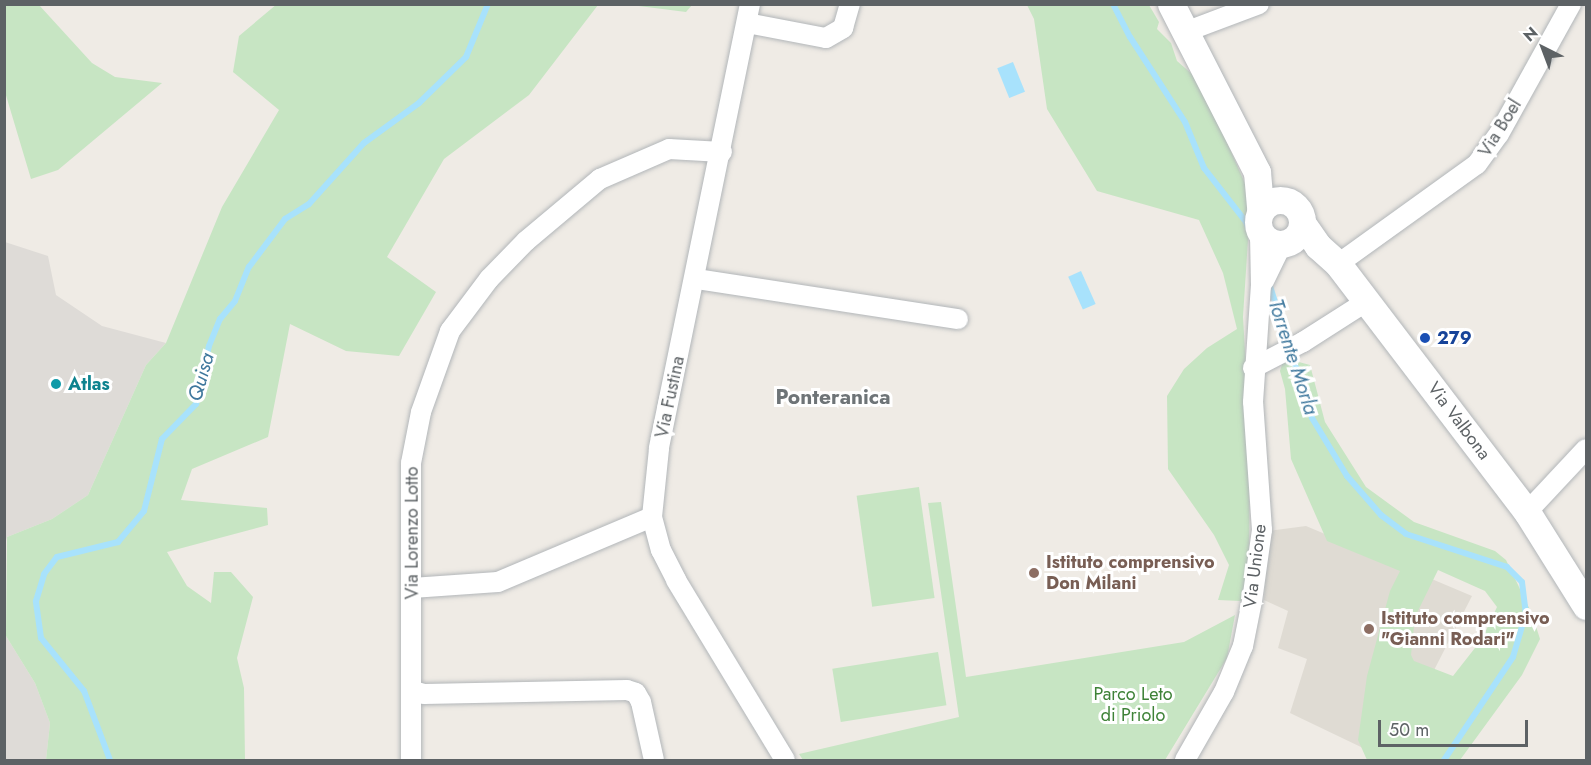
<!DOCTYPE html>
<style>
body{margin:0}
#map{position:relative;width:1591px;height:765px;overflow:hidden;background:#efebe5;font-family:Jost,sans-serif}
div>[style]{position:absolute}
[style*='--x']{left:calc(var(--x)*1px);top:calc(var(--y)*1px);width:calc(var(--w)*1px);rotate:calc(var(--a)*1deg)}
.industrial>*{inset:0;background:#dedbd7}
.education>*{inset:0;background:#dfdbd3}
.green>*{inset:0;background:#c7e5c3;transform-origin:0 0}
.water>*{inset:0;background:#a8e2fc;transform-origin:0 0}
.stream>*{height:6px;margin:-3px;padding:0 3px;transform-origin:3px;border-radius:3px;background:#a8e2fc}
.roads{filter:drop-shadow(0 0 2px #b2b6b9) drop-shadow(0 0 2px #b2b6b9)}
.street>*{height:20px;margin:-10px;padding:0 10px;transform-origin:10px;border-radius:10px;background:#fff}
.secondary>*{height:27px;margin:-13.5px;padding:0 13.5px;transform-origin:13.5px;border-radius:13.5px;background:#fff}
.secondary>.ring{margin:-13.5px;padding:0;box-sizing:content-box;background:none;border:27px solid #fff;border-radius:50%}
.dots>*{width:16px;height:16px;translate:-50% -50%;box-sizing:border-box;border:3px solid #fff;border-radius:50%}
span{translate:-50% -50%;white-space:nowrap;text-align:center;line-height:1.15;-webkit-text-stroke:6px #fff;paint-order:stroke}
.street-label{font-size:18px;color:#5d6265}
.transit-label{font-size:18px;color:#164399;font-weight:700}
.left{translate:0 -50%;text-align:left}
.culture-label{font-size:18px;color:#0d838f;font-weight:700}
.education-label{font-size:18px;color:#785e54;font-weight:700}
.park-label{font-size:18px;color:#3e8237}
.water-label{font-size:20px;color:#3f789d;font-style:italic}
.quarter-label{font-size:21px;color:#6e7477;font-weight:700}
.frame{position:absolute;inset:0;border:6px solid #5d6265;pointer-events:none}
.north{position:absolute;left:1513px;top:18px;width:60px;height:60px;-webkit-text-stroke:4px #fff;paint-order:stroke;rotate:318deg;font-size:16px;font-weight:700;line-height:24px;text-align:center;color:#5d6265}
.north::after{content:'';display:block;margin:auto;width:21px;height:27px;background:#5d6265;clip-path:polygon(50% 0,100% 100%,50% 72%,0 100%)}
.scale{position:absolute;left:1378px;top:720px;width:150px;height:27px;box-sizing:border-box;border:3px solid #5d6265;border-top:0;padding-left:8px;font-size:18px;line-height:21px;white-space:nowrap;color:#5d6265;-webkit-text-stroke:4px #fff;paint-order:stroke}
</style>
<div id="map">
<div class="industrial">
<div style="clip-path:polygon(5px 242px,48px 256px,56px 295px,102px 326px,166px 343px,146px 365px,88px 495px,52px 519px,7px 537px,5px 545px)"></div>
<div style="clip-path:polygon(4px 619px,6px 636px,35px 683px,50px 723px,46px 760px,5px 760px)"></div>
</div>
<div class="education">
<div style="clip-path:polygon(1306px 526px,1472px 596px,1388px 760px,1290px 713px,1307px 659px,1278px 648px,1288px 611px,1264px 600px,1268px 531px)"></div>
</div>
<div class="green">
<div style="clip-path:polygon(277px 4px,598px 5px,529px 95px,444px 159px,387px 257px,436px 292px,399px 356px,346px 351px,290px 324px,268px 437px,192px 469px,181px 500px,267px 508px,268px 525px,167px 552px,187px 586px,211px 603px,214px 572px,231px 572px,253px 597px,237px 658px,244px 688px,245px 760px,46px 760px,50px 723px,35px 683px,6px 636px,7px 537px,52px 519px,88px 495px,146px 365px,166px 343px,222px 207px,279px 110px,233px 72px,239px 36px)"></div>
<div style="clip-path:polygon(4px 5px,39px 5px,92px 63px,115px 77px,162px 83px,58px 170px,31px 179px,5px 92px)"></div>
<div style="clip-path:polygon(631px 5px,692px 4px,692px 5px,686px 12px)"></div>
<div style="clip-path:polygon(1027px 5px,1149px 5px,1159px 22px,1157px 29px,1171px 43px,1177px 61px,1200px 81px,1247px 188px,1250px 209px,1243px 317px,1250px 436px,1249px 575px,1241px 601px,1218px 600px,1229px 565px,1214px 535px,1168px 469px,1167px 396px,1184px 369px,1207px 348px,1237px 329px,1223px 273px,1199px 220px,1097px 191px,1047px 109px,1034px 19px)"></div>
<div style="clip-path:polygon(evenodd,1284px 358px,1310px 365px,1325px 422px,1366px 487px,1414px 522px,1495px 551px,1506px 560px,1532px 614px,1540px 639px,1522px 675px,1460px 760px,1367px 760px,1358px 740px,1367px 676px,1390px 591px,1400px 571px,1327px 541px,1291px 459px,1285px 389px,1280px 371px,1284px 358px,1438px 570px,1485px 591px,1497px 607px,1482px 639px,1453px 676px,1414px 661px,1411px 655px,1415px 617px,1438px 570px)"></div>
<div style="left:919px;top:487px;width:112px;height:63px;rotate:82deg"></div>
<div style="clip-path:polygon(941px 502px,966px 677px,1184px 642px,1235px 615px,1227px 658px,1165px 760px,803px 760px,799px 754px,959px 717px,928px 503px)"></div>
<div style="left:938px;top:652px;width:54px;height:107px;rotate:81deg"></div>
</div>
<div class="water">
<div style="left:1013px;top:62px;width:32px;height:17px;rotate:68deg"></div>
<div style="left:1081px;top:271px;width:36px;height:14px;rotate:66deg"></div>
</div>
<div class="stream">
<div style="--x:1113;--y:4;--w:37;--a:63"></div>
<div style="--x:1130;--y:37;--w:101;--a:57.1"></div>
<div style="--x:1185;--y:122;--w:50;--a:67.6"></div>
<div style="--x:1204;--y:168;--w:68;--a:52.1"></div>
<div style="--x:1246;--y:222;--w:19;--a:69"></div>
<div style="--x:1268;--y:280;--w:145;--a:72.3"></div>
<div style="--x:1312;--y:418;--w:68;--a:58.9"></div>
<div style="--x:1347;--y:476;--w:52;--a:48.9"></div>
<div style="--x:1381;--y:515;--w:31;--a:37"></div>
<div style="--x:1406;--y:534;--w:106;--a:18.1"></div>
<div style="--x:1507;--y:567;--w:21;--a:45"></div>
<div style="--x:1522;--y:582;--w:31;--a:83"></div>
<div style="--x:1526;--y:613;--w:46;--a:106.5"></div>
<div style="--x:1513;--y:657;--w:124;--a:123.8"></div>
<div style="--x:110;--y:760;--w:74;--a:-110.6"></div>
<div style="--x:84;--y:691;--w:68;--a:-129.1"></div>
<div style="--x:41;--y:638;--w:37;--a:-98"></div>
<div style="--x:36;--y:601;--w:28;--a:-73"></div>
<div style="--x:44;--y:574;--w:21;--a:-53"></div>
<div style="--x:57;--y:557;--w:63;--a:-13.8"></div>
<div style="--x:118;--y:542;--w:40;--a:-50"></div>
<div style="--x:144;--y:511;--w:74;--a:-76"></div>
<div style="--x:162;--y:439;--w:49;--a:-45.8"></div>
<div style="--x:196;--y:404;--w:59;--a:-77.4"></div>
<div style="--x:209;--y:346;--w:29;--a:-68"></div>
<div style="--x:220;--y:319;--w:23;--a:-50"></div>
<div style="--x:235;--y:301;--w:37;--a:-68"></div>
<div style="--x:249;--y:267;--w:60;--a:-53.1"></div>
<div style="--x:285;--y:219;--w:28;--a:-32"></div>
<div style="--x:309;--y:204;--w:82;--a:-48"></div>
<div style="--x:364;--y:143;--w:68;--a:-36"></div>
<div style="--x:419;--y:103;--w:66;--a:-44.4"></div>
<div style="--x:466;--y:57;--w:57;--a:-67.5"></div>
</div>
<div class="roads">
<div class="street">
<div style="--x:750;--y:4;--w:454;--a:101.6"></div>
<div style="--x:659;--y:449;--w:68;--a:95.9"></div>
<div style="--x:652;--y:517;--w:34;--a:75"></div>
<div style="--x:661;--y:550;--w:34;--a:63"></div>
<div style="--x:676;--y:580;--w:210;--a:58.8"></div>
<div style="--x:747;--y:23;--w:80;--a:10.8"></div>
<div style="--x:826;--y:38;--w:20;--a:-30"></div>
<div style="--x:843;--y:28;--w:25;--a:-74"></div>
<div style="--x:1185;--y:32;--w:79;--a:-20.7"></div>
<div style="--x:1338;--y:264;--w:171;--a:-35.7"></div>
<div style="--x:1477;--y:164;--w:37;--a:-54"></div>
<div style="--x:1499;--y:134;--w:149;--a:-61"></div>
<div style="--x:696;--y:279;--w:265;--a:8.7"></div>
<div style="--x:1264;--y:281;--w:41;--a:-64.1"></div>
<div style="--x:1253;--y:368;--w:56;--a:-27.5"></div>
<div style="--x:1303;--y:342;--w:76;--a:-32.6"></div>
<div style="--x:1527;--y:512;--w:86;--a:-46.9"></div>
<div style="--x:412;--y:588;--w:86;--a:-4"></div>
<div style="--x:498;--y:582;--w:167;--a:-22.9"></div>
<div style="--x:413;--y:691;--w:11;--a:15"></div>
<div style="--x:424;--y:694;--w:203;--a:-1.1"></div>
<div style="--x:627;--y:690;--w:9;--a:18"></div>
<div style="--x:636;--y:693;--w:10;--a:61"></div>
<div style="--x:641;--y:702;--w:59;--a:77.4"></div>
<div style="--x:411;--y:760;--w:297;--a:-90"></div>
<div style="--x:411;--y:463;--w:52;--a:-78.9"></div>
<div style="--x:421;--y:412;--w:86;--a:-70.3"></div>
<div style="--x:450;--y:331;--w:65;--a:-53.1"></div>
<div style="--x:489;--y:279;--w:53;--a:-45.8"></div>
<div style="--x:526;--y:241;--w:97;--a:-40"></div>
<div style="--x:600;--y:179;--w:75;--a:-23.5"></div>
<div style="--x:669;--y:149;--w:53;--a:3.2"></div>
<div style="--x:1185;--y:760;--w:78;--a:-60.2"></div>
<div style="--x:1224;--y:692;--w:50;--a:-67.6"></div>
<div style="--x:1243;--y:646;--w:46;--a:-78.7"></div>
<div style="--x:1252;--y:601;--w:72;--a:-82"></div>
<div style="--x:1262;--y:530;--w:128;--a:-94"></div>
<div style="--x:1253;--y:402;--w:116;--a:-86.1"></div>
<div style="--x:1261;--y:286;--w:54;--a:-91.1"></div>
</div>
<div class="secondary">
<div style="--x:1171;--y:4;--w:189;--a:62.9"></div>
<div style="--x:1257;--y:172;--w:38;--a:85"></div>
<div class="ring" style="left:1258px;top:200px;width:17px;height:17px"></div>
<div style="--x:1302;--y:223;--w:28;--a:55"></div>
<div style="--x:1318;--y:246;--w:27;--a:42"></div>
<div style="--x:1338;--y:264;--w:312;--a:52.7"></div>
<div style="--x:1527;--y:512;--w:111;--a:57.9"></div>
</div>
</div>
<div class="dots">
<div style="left:1425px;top:338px;background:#1a4fb4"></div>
<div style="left:56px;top:384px;background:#0f9aa8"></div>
<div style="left:1034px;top:573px;background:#8d6e63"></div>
<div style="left:1369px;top:629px;background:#8d6e63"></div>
</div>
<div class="street-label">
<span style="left:1500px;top:128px;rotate:-58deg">Via Boel</span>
<span style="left:670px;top:397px;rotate:-78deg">Via Fustina</span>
<span style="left:1459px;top:421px;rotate:53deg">Via Valbona</span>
<span style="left:412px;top:533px;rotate:-90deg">Via Lorenzo Lotto</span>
<span style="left:1255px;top:566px;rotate:-83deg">Via Unione</span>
</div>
<div class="transit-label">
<span class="left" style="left:1437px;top:338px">279</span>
</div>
<div class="culture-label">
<span class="left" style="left:68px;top:384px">Atlas</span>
</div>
<div class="education-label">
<span class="left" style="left:1046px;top:573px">Istituto comprensivo<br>Don Milani</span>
<span class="left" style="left:1381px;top:629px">Istituto comprensivo<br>"Gianni Rodari"</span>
</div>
<div class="park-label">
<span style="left:1133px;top:705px">Parco Leto<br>di Priolo</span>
</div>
<div class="water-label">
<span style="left:1293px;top:357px;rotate:72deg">Torrente Morla</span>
<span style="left:201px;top:377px;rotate:-74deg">Quisa</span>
</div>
<div class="quarter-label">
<span style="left:833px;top:397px">Ponteranica</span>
</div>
<div class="frame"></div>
<div class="north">N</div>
<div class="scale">50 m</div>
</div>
